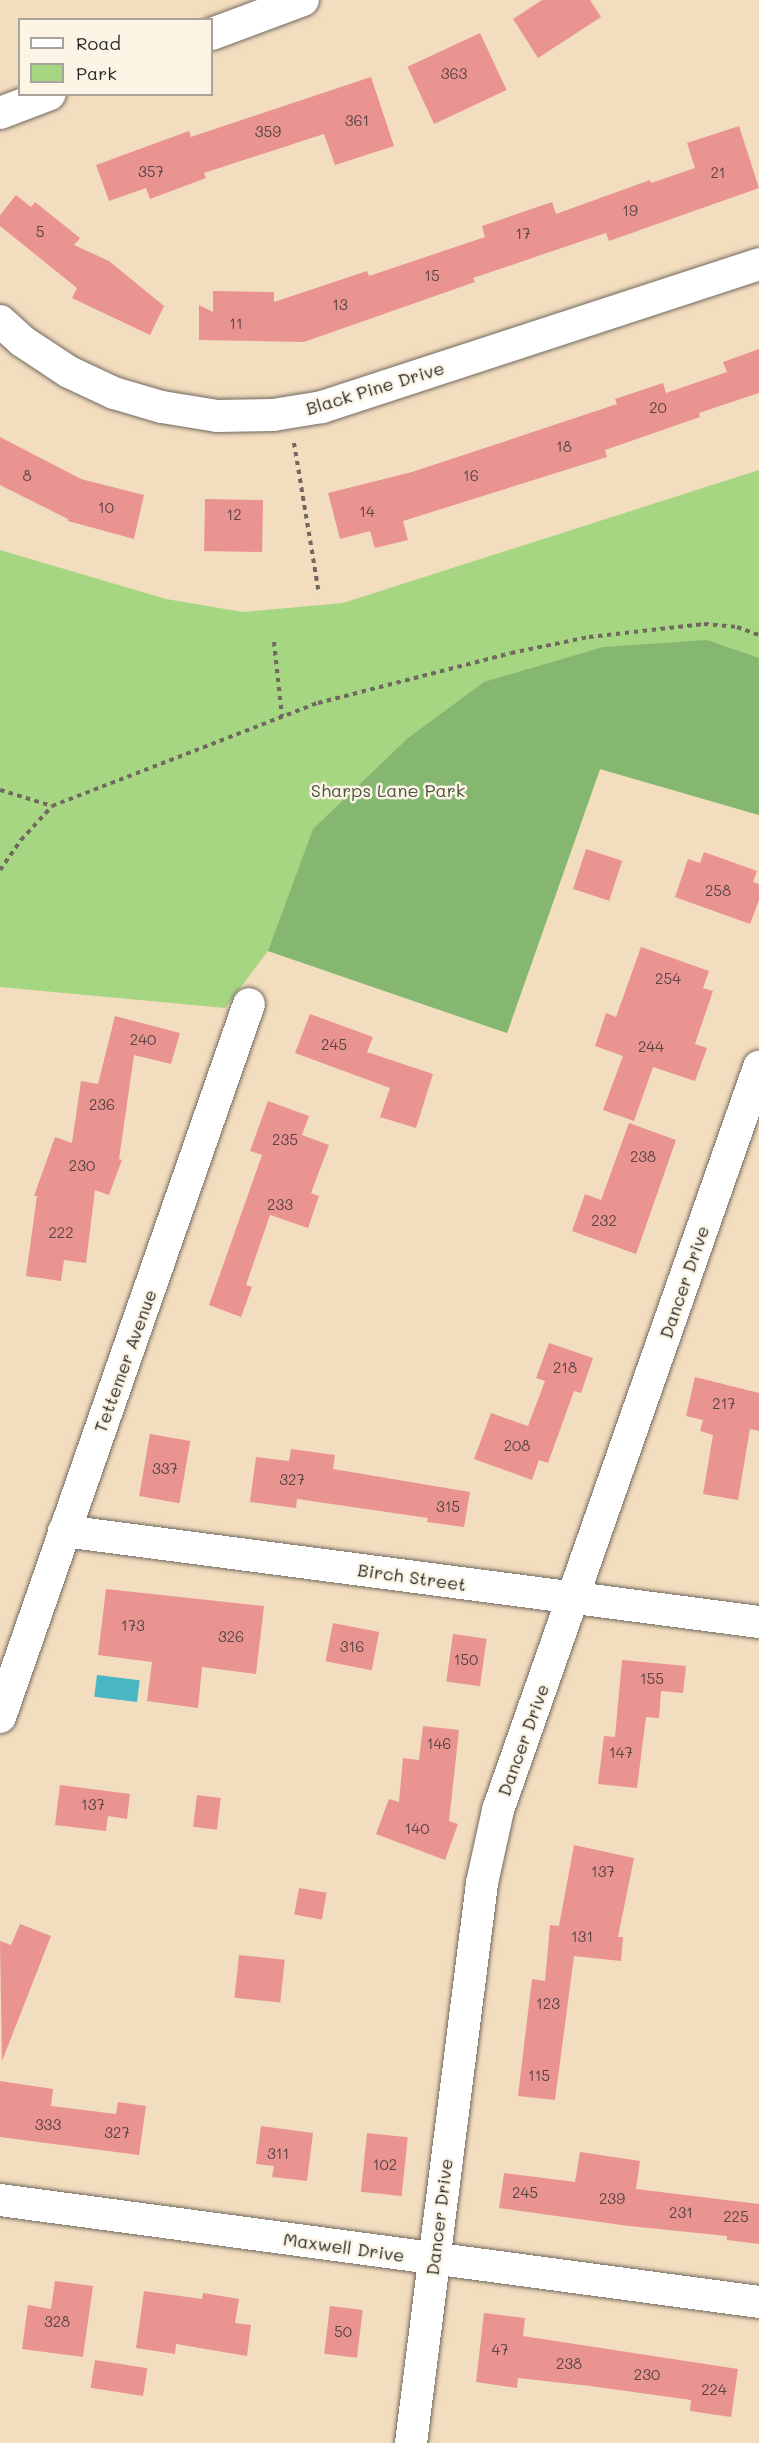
<!DOCTYPE html>
<style>
body{margin:0}
#map{position:relative;width:759px;height:2443px;overflow:hidden;background:#f3ddbf;font-family:Mali,sans-serif}
div>[style]{position:absolute}
[style*='--x']{left:calc(var(--x)*1px);top:calc(var(--y)*1px);width:calc(var(--w)*1px);rotate:calc(var(--a)*1deg)}
.green>*{inset:0;background:#a7d683}
.forest>*{inset:0;background:#85b771}
.water>*{inset:0;background:#49b6c4;transform-origin:0 0}
.building>*{inset:0;background:#e99491;transform-origin:0 0}
.path>*{height:4px;margin-top:-2px;transform-origin:0;background:repeating-linear-gradient(90deg,#71695f 0 4.5px,transparent 0 9px)}
.roads{filter:drop-shadow(0 0 2px #71695f) drop-shadow(0 0 2px #71695f)}
.street>*{height:32px;margin:-16px;padding:0 16px;transform-origin:16px;border-radius:16px;background:#fff}
span{translate:-50% -50%;white-space:nowrap;text-align:center;line-height:1.15;-webkit-text-stroke:5px #fcf5e5;paint-order:stroke}
.number-label{font-size:15px;color:#5a4544}
.number-label span{-webkit-text-stroke-width:0}
.street-label{font-size:18px;color:#2b2b2b}
.park-label{font-size:18px;color:#4a5641}
.legend{position:absolute;left:18px;top:18px;width:195px;height:78px;box-sizing:border-box;background:#fcf5e5;border:2px solid #a8a49b;margin:0;padding:8px 10px;list-style:none;font-size:18px;color:#2b2b2b}
.legend li{display:flex;align-items:center;gap:12px;height:30px}
.legend b{width:30px;border:2px solid #a8a49b}
</style>
<div id="map">
<div class="green">
<div style="clip-path:polygon(759px 470px,759px 815px,600px 769px,507px 1033px,268px 951px,225px 1008px,0 987px,0 550px,166px 599px,243px 612px,343px 603px)"></div>
</div>
<div class="forest">
<div style="clip-path:polygon(707px 640px,759px 658px,759px 815px,600px 769px,507px 1033px,268px 951px,313px 829px,408px 738px,484px 682px,603px 647px)"></div>
</div>
<div class="water">
<div style="left:97px;top:1675px;width:43px;height:22px;rotate:7deg"></div>
</div>
<div class="building">
<div style="clip-path:polygon(542px 0,590px 0,601px 17px,538px 58px,513px 19px)"></div>
<div style="left:480px;top:33px;width:63px;height:80px;rotate:65deg"></div>
<div style="clip-path:polygon(371px 77px,394px 146px,335px 165px,324px 134px,204px 173px,206px 178px,150px 199px,146px 188px,109px 201px,96px 165px,189px 131px,191px 137px)"></div>
<div style="clip-path:polygon(739px 126px,759px 188px,609px 241px,606px 233px,473px 278px,475px 282px,304px 342px,199px 340px,199px 305px,213px 312px,213px 291px,274px 292px,274px 302px,367px 271px,369px 276px,485px 237px,482px 226px,552px 202px,556px 214px,650px 180px,651px 183px,695px 168px,687px 143px)"></div>
<div style="clip-path:polygon(16px 195px,31px 207px,35px 202px,80px 238px,74px 245px,109px 261px,164px 306px,150px 335px,72px 298px,77px 288px,0 226px,0 215px)"></div>
<div style="clip-path:polygon(759px 349px,759px 393px,699px 413px,700px 417px,605px 450px,607px 457px,403px 521px,408px 540px,375px 548px,370px 531px,340px 539px,328px 493px,412px 472px,506px 441px,617px 404px,615px 399px,663px 383px,666px 393px,727px 372px,723px 362px)"></div>
<div style="clip-path:polygon(0 437px,81px 479px,144px 495px,134px 539px,68px 521px,68px 519px,0 485px)"></div>
<div style="left:205px;top:499px;width:58px;height:52px;rotate:1deg"></div>
<div style="left:586px;top:849px;width:38px;height:42px;rotate:18deg"></div>
<div style="clip-path:polygon(704px 852px,757px 871px,753px 882px,759px 884px,759px 900px,750px 924px,675px 897px,688px 859px,700px 863px)"></div>
<div style="clip-path:polygon(641px 947px,709px 971px,703px 988px,713px 991px,695px 1044px,707px 1048px,695px 1081px,653px 1067px,634px 1121px,603px 1110px,623px 1056px,595px 1046px,606px 1013px,616px 1017px)"></div>
<div style="clip-path:polygon(310px 1014px,373px 1037px,367px 1052px,433px 1074px,416px 1128px,380px 1117px,390px 1088px,295px 1053px)"></div>
<div style="clip-path:polygon(115px 1016px,180px 1033px,171px 1064px,134px 1055px,119px 1159px,122px 1160px,109px 1195px,95px 1190px,86px 1263px,64px 1260px,61px 1281px,26px 1276px,37px 1196px,34px 1196px,55px 1137px,72px 1143px,81px 1081px,98px 1084px)"></div>
<div style="clip-path:polygon(268px 1101px,309px 1116px,302px 1135px,329px 1145px,311px 1193px,319px 1196px,308px 1228px,270px 1215px,246px 1285px,252px 1287px,241px 1317px,209px 1305px,262px 1155px,250px 1151px)"></div>
<div style="clip-path:polygon(629px 1123px,676px 1140px,636px 1254px,572px 1231px,585px 1194px,601px 1200px)"></div>
<div style="clip-path:polygon(549px 1343px,593px 1358px,581px 1393px,574px 1391px,548px 1463px,539px 1460px,532px 1480px,474px 1459px,491px 1413px,528px 1426px,545px 1381px,536px 1378px)"></div>
<div style="clip-path:polygon(695px 1377px,759px 1393px,759px 1431px,750px 1429px,738px 1500px,703px 1494px,713px 1435px,700px 1431px,703px 1420px,686px 1416px)"></div>
<div style="left:150px;top:1434px;width:41px;height:63px;rotate:10deg"></div>
<div style="clip-path:polygon(291px 1449px,335px 1455px,333px 1469px,470px 1492px,464px 1527px,427px 1522px,428px 1518px,297px 1499px,296px 1508px,250px 1502px,256px 1457px,289px 1461px)"></div>
<div style="clip-path:polygon(106px 1589px,264px 1606px,256px 1674px,202px 1667px,198px 1708px,147px 1701px,152px 1662px,98px 1655px)"></div>
<div style="left:333px;top:1623px;width:47px;height:39px;rotate:11deg"></div>
<div style="left:453px;top:1634px;width:34px;height:48px;rotate:8deg"></div>
<div style="clip-path:polygon(622px 1660px,686px 1666px,683px 1693px,661px 1691px,659px 1718px,646px 1717px,637px 1788px,598px 1784px,604px 1736px,615px 1737px)"></div>
<div style="clip-path:polygon(423px 1726px,459px 1730px,449px 1821px,458px 1824px,445px 1860px,376px 1834px,389px 1799px,399px 1802px,403px 1758px,419px 1760px)"></div>
<div style="clip-path:polygon(60px 1785px,130px 1794px,127px 1819px,108px 1816px,106px 1831px,55px 1825px)"></div>
<div style="left:197px;top:1795px;width:24px;height:32px;rotate:7deg"></div>
<div style="clip-path:polygon(574px 1845px,634px 1858px,618px 1937px,623px 1937px,621px 1961px,574px 1956px,555px 2100px,518px 2096px,532px 1979px,545px 1981px,550px 1925px,559px 1926px)"></div>
<div style="left:299px;top:1888px;width:28px;height:27px;rotate:10deg"></div>
<div style="clip-path:polygon(20px 1924px,51px 1936px,2px 2061px,0 1941px,11px 1945px)"></div>
<div style="left:239px;top:1955px;width:46px;height:43px;rotate:6deg"></div>
<div style="clip-path:polygon(0 2081px,53px 2089px,51px 2106px,116px 2114px,118px 2102px,146px 2106px,139px 2155px,0 2137px)"></div>
<div style="clip-path:polygon(261px 2126px,313px 2133px,307px 2181px,272px 2177px,274px 2166px,256px 2164px)"></div>
<div style="left:367px;top:2133px;width:41px;height:59px;rotate:6deg"></div>
<div style="clip-path:polygon(580px 2152px,640px 2161px,636px 2189px,759px 2204px,759px 2244px,727px 2240px,727px 2236px,629px 2226px,499px 2208px,504px 2173px,575px 2182px)"></div>
<div style="clip-path:polygon(55px 2281px,93px 2286px,83px 2357px,22px 2349px,28px 2305px,51px 2309px)"></div>
<div style="clip-path:polygon(144px 2291px,202px 2299px,203px 2293px,239px 2299px,235px 2323px,251px 2325px,247px 2356px,176px 2344px,175px 2354px,136px 2348px)"></div>
<div style="left:330px;top:2306px;width:33px;height:48px;rotate:7deg"></div>
<div style="clip-path:polygon(484px 2313px,525px 2318px,523px 2336px,738px 2369px,731px 2417px,690px 2411px,691px 2400px,590px 2386px,518px 2378px,517px 2388px,476px 2382px)"></div>
<div style="left:95px;top:2360px;width:53px;height:28px;rotate:9deg"></div>
</div>
<div class="path">
<div style="--x:294;--y:443;--w:153;--a:80.6"></div>
<div style="--x:274;--y:642;--w:75;--a:83.9"></div>
<div style="--x:0;--y:790;--w:54;--a:17.1"></div>
<div style="--x:0;--y:870;--w:37;--a:-55"></div>
<div style="--x:21;--y:840;--w:46;--a:-47.6"></div>
<div style="--x:52;--y:806;--w:285;--a:-21.2"></div>
<div style="--x:318;--y:703;--w:199;--a:-14.5"></div>
<div style="--x:511;--y:653;--w:80;--a:-11.6"></div>
<div style="--x:589;--y:637;--w:116;--a:-6.4"></div>
<div style="--x:704;--y:624;--w:33;--a:5"></div>
<div style="--x:737;--y:627;--w:23;--a:20"></div>
</div>
<div class="roads">
<div class="street">
<div style="--x:212;--y:34;--w:97;--a:-20.5"></div>
<div style="--x:0;--y:113;--w:53;--a:-20.8"></div>
<div style="--x:0;--y:321;--w:30;--a:42"></div>
<div style="--x:22;--y:341;--w:56;--a:33.4"></div>
<div style="--x:69;--y:372;--w:50;--a:25"></div>
<div style="--x:114;--y:393;--w:50;--a:16.3"></div>
<div style="--x:162;--y:407;--w:56;--a:9.3"></div>
<div style="--x:217;--y:416;--w:56;--a:-1"></div>
<div style="--x:273;--y:415;--w:50;--a:-9.3"></div>
<div style="--x:322;--y:407;--w:460;--a:-18.1"></div>
<div style="--x:64;--y:1531;--w:701;--a:7.46"></div>
<div style="--x:0;--y:1717;--w:755;--a:-70.75"></div>
<div style="--x:0;--y:2200;--w:766;--a:7.65"></div>
<div style="--x:411;--y:2443;--w:564;--a:-82.77"></div>
<div style="--x:482;--y:1883;--w:75;--a:-77.6"></div>
<div style="--x:498;--y:1810;--w:788;--a:-70.64"></div>
</div>
</div>
<div class="number-label">
<span style="left:454px;top:74px">363</span>
<span style="left:357px;top:121px">361</span>
<span style="left:268px;top:132px">359</span>
<span style="left:151px;top:172px">357</span>
<span style="left:718px;top:173px">21</span>
<span style="left:630px;top:211px">19</span>
<span style="left:40px;top:232px">5</span>
<span style="left:523px;top:234px">17</span>
<span style="left:432px;top:276px">15</span>
<span style="left:340px;top:305px">13</span>
<span style="left:236px;top:324px">11</span>
<span style="left:658px;top:408px">20</span>
<span style="left:564px;top:447px">18</span>
<span style="left:27px;top:476px">8</span>
<span style="left:471px;top:476px">16</span>
<span style="left:106px;top:508px">10</span>
<span style="left:367px;top:512px">14</span>
<span style="left:234px;top:515px">12</span>
<span style="left:718px;top:891px">258</span>
<span style="left:668px;top:979px">254</span>
<span style="left:143px;top:1040px">240</span>
<span style="left:334px;top:1045px">245</span>
<span style="left:651px;top:1047px">244</span>
<span style="left:102px;top:1105px">236</span>
<span style="left:285px;top:1140px">235</span>
<span style="left:643px;top:1157px">238</span>
<span style="left:82px;top:1166px">230</span>
<span style="left:280px;top:1205px">233</span>
<span style="left:604px;top:1221px">232</span>
<span style="left:61px;top:1233px">222</span>
<span style="left:565px;top:1368px">218</span>
<span style="left:724px;top:1404px">217</span>
<span style="left:517px;top:1446px">208</span>
<span style="left:165px;top:1469px">337</span>
<span style="left:292px;top:1480px">327</span>
<span style="left:448px;top:1507px">315</span>
<span style="left:133px;top:1626px">173</span>
<span style="left:231px;top:1637px">326</span>
<span style="left:352px;top:1647px">316</span>
<span style="left:466px;top:1660px">150</span>
<span style="left:652px;top:1679px">155</span>
<span style="left:439px;top:1744px">146</span>
<span style="left:621px;top:1753px">147</span>
<span style="left:93px;top:1805px">137</span>
<span style="left:417px;top:1829px">140</span>
<span style="left:603px;top:1872px">137</span>
<span style="left:582px;top:1937px">131</span>
<span style="left:548px;top:2004px">123</span>
<span style="left:539px;top:2076px">115</span>
<span style="left:48px;top:2125px">333</span>
<span style="left:117px;top:2133px">327</span>
<span style="left:278px;top:2154px">311</span>
<span style="left:385px;top:2165px">102</span>
<span style="left:525px;top:2193px">245</span>
<span style="left:612px;top:2199px">239</span>
<span style="left:681px;top:2213px">231</span>
<span style="left:736px;top:2217px">225</span>
<span style="left:57px;top:2322px">328</span>
<span style="left:343px;top:2332px">50</span>
<span style="left:500px;top:2350px">47</span>
<span style="left:569px;top:2364px">238</span>
<span style="left:647px;top:2375px">230</span>
<span style="left:714px;top:2390px">224</span>
</div>
<div class="street-label">
<span style="left:375px;top:388px;rotate:-17deg">Black Pine Drive</span>
<span style="left:684px;top:1282px;rotate:-71deg">Dancer Drive</span>
<span style="left:125px;top:1361px;rotate:-70deg">Tettemer Avenue</span>
<span style="left:412px;top:1577px;rotate:8deg">Birch Street</span>
<span style="left:523px;top:1740px;rotate:-70deg">Dancer Drive</span>
<span style="left:439px;top:2217px;rotate:-83deg">Dancer Drive</span>
<span style="left:344px;top:2247px;rotate:8deg">Maxwell Drive</span>
</div>
<div class="park-label">
<span style="left:388px;top:790px">Sharps Lane Park</span>
</div>
<ul class="legend">
<li><b style="height:8px;background:#fff"></b>Road</li>
<li><b style="height:16px;background:#a7d683"></b>Park</li>
</ul>
</div>
